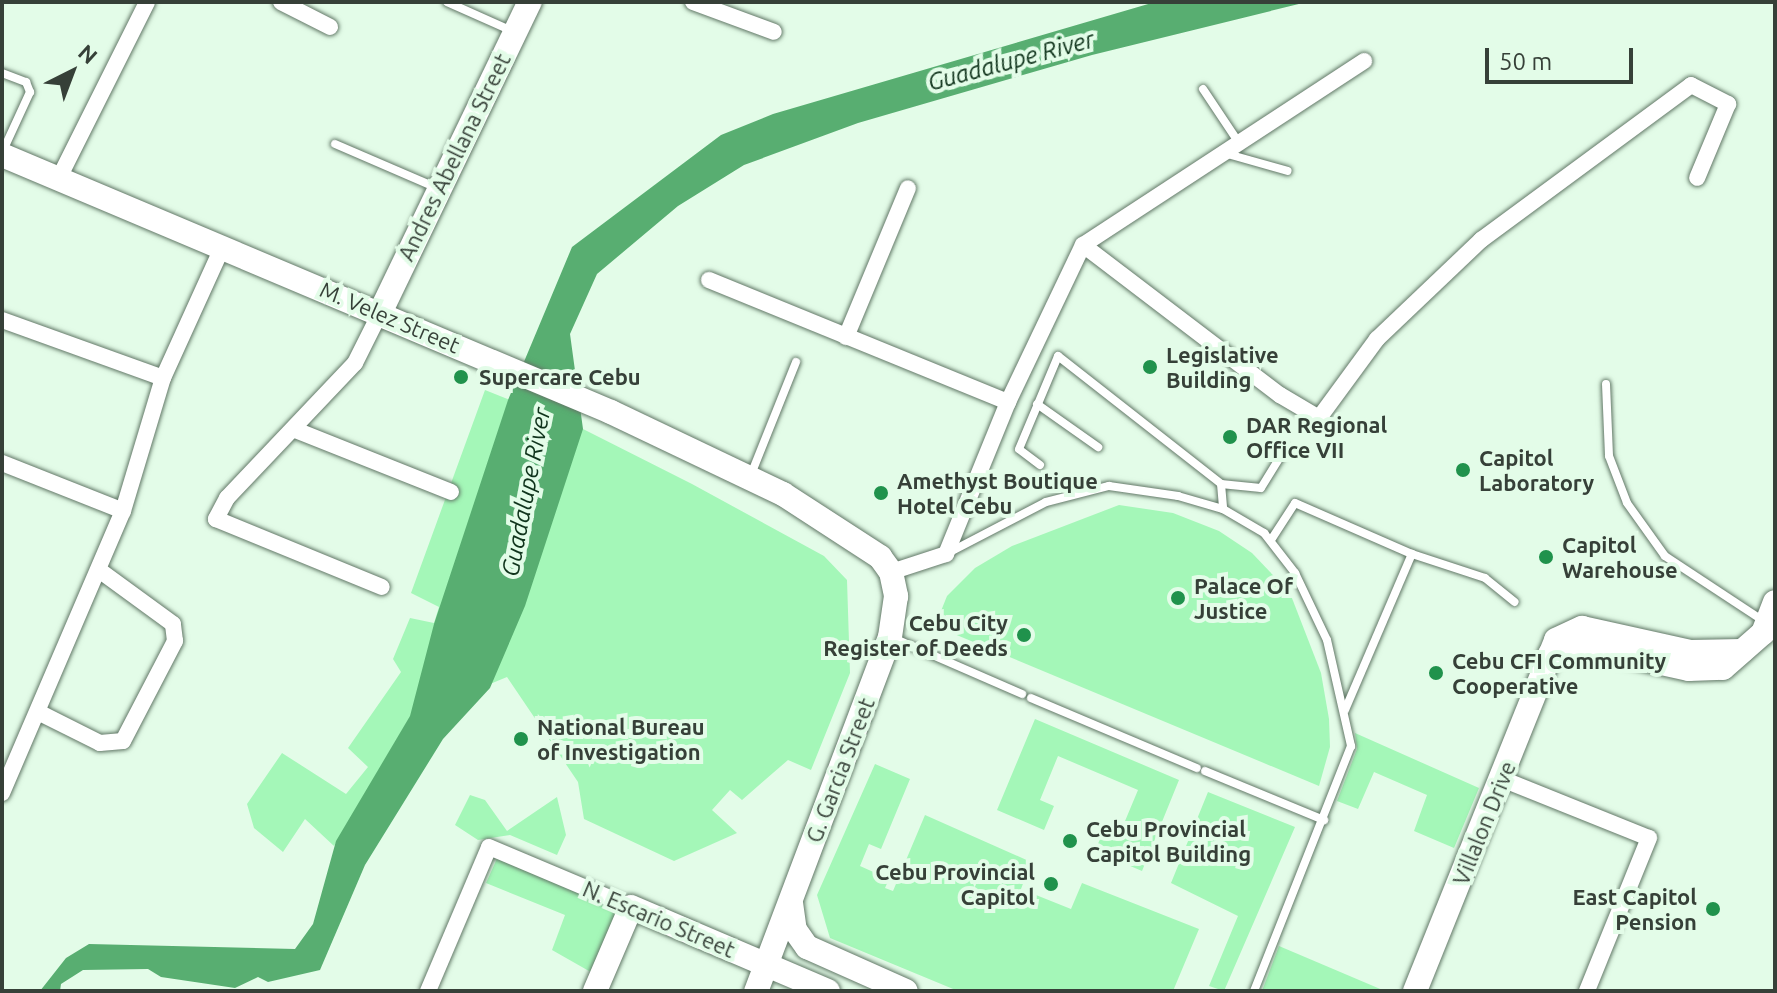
<!DOCTYPE html>
<style>
body{margin:0}
#map{position:relative;width:1777px;height:993px;overflow:hidden;background:#e3fce8;font-family:Ubuntu,sans-serif}
div>[style]{position:absolute}
[style*='--x']{left:calc(var(--x)*1px);top:calc(var(--y)*1px);width:calc(var(--w)*1px);rotate:calc(var(--a)*1deg)}
.green>*{inset:0;background:#a4f7b8}
.water>*{inset:0;background:#58ae71}
.roads{filter:drop-shadow(0 0 2px #627867) drop-shadow(0 0 2px #627867)}
.lane>*{height:8px;margin:-4px;padding:0 4px;transform-origin:4px;border-radius:4px;background:#fff}
.street>*{height:16px;margin:-8px;padding:0 8px;transform-origin:8px;border-radius:8px;background:#fff}
.secondary>*{height:24px;margin:-12px;padding:0 12px;transform-origin:12px;border-radius:12px;background:#fff}
.dots>*{width:22px;height:22px;translate:-50% -50%;box-sizing:border-box;border:4px solid #e3fce8;border-radius:50%}
span{translate:-50% -50%;white-space:nowrap;text-align:center;line-height:1.15;-webkit-text-stroke:8px #e3fce8;paint-order:stroke}
.street-label{font-size:22px;color:#364038}
.poi-label{font-size:22px;color:#364038;font-weight:700}
.left{translate:0 -50%;text-align:left}
.right{translate:-100% -50%;text-align:right}
.water-label{font-size:24px;color:#10341c;font-style:italic}
.frame{position:absolute;inset:0;border:4px solid #364038;pointer-events:none}
.north{position:absolute;left:32px;top:32px;width:80px;height:80px;-webkit-text-stroke:6px #e3fce8;paint-order:stroke;rotate:42deg;font-size:22px;font-weight:700;line-height:32px;text-align:center;color:#364038}
.north::after{content:'';display:block;margin:auto;width:28px;height:36px;background:#364038;clip-path:polygon(50% 0,100% 100%,50% 72%,0 100%)}
.scale{position:absolute;left:1485px;top:48px;width:148px;height:36px;box-sizing:border-box;border:4px solid #364038;border-top:0;padding-left:10px;font-size:24px;line-height:28px;white-space:nowrap;color:#364038;-webkit-text-stroke:6px #e3fce8;paint-order:stroke}
</style>
<div id="map">
<div class="green">
<div style="clip-path:polygon(485px 390px,583px 429px,692px 484px,824px 556px,847px 580px,850px 673px,811px 770px,788px 760px,742px 800px,730px 790px,712px 810px,737px 833px,674px 861px,584px 819px,578px 782px,507px 677px,410px 717px,334px 846px,305px 819px,283px 852px,254px 828px,247px 804px,282px 753px,346px 794px,368px 767px,348px 748px,401px 672px,393px 659px,410px 618px,434px 623px,439px 607px,411px 593px)"></div>
<div style="clip-path:polygon(1119px 505px,1173px 513px,1219px 531px,1252px 553px,1290px 593px,1321px 673px,1329px 719px,1330px 747px,1319px 786px,935px 626px,947px 596px,975px 568px,1012px 546px)"></div>
<div style="clip-path:polygon(1035px 719px,1179px 780px,1142px 871px,1095px 851px,1105px 827px,1120px 833px,1138px 790px,1058px 756px,1040px 800px,1054px 806px,1044px 830px,997px 810px)"></div>
<div style="clip-path:polygon(1355px 733px,1479px 788px,1454px 848px,1414px 831px,1427px 795px,1374px 772px,1358px 809px,1337px 801px,1357px 749px)"></div>
<div style="clip-path:polygon(875px 764px,910px 779px,881px 849px,869px 844px,860px 866px,889px 879px,885px 888px,893px 891px,925px 815px,1031px 862px,1021px 889px,1071px 909px,1082px 883px,1199px 929px,1173px 991px,958px 991px,830px 938px,817px 895px)"></div>
<div style="clip-path:polygon(1208px 792px,1295px 827px,1224px 991px,1209px 986px,1238px 916px,1171px 883px)"></div>
<div style="clip-path:polygon(470px 795px,485px 800px,507px 831px,557px 797px,566px 835px,557px 855px,510px 835px,478px 840px,455px 825px)"></div>
<div style="clip-path:polygon(499px 854px,621px 912px,596px 975px,552px 950px,565px 915px,486px 883px)"></div>
<div style="clip-path:polygon(1279px 946px,1385px 991px,1262px 991px)"></div>
</div>
<div class="water">
<div style="clip-path:polygon(1155px 2px,1307px 2px,1092px 55px,858px 123px,744px 165px,678px 206px,597px 274px,570px 334px,583px 429px,525px 606px,490px 688px,443px 739px,365px 865px,320px 970px,268px 982px,258px 977px,235px 988px,161px 977px,148px 969px,83px 970px,61px 984px,60px 991px,40px 991px,66px 958px,89px 944px,295px 949px,313px 924px,336px 841px,410px 716px,434px 624px,508px 400px,572px 247px,721px 135px,773px 114px)"></div>
</div>
<div class="roads">
<div class="lane">
<div style="--x:447;--y:2;--w:71;--a:24"></div>
<div style="--x:2;--y:73;--w:26;--a:21"></div>
<div style="--x:26;--y:82;--w:11;--a:68"></div>
<div style="--x:30;--y:92;--w:67;--a:114.7"></div>
<div style="--x:1203;--y:89;--w:61;--a:56.3"></div>
<div style="--x:335;--y:144;--w:111;--a:23.3"></div>
<div style="--x:1224;--y:153;--w:66;--a:15.7"></div>
<div style="--x:1606;--y:384;--w:72;--a:87.6"></div>
<div style="--x:1609;--y:456;--w:50;--a:69"></div>
<div style="--x:1627;--y:503;--w:65;--a:54.4"></div>
<div style="--x:1665;--y:556;--w:120;--a:33.4"></div>
<div style="--x:1037;--y:404;--w:75;--a:35.2"></div>
<div style="--x:1040;--y:465;--w:26;--a:-143"></div>
<div style="--x:1019;--y:449;--w:101;--a:-67.2"></div>
<div style="--x:1058;--y:356;--w:207;--a:38.1"></div>
<div style="--x:1221;--y:484;--w:40;--a:5.7"></div>
<div style="--x:1261;--y:488;--w:46;--a:-58.4"></div>
<div style="--x:750;--y:477;--w:124;--a:-68.2"></div>
<div style="--x:1221;--y:484;--w:25;--a:85"></div>
<div style="--x:1271;--y:540;--w:44;--a:-57"></div>
<div style="--x:1295;--y:503;--w:128;--a:23.6"></div>
<div style="--x:1412;--y:554;--w:77;--a:18.2"></div>
<div style="--x:1485;--y:578;--w:38;--a:39"></div>
<div style="--x:950;--y:552;--w:108;--a:-27.5"></div>
<div style="--x:1046;--y:502;--w:65;--a:-14.3"></div>
<div style="--x:1109;--y:486;--w:70;--a:8.2"></div>
<div style="--x:1178;--y:496;--w:47;--a:16.1"></div>
<div style="--x:1223;--y:509;--w:48;--a:30.3"></div>
<div style="--x:1264;--y:533;--w:51;--a:52.2"></div>
<div style="--x:1295;--y:573;--w:74;--a:64.5"></div>
<div style="--x:1327;--y:640;--w:109;--a:77.2"></div>
<div style="--x:1351;--y:746;--w:264;--a:111.6"></div>
<div style="--x:891;--y:637;--w:143;--a:23.5"></div>
<div style="--x:1031;--y:698;--w:180;--a:22.9"></div>
<div style="--x:1345;--y:710;--w:170;--a:-66.8"></div>
<div style="--x:1205;--y:771;--w:129;--a:22.4"></div>
</div>
<div class="street">
<div style="--x:281;--y:2;--w:55;--a:27"></div>
<div style="--x:693;--y:2;--w:86;--a:20.3"></div>
<div style="--x:59;--y:178;--w:197;--a:-63.4"></div>
<div style="--x:1083;--y:245;--w:248;--a:37.3"></div>
<div style="--x:1280;--y:395;--w:45;--a:30.5"></div>
<div style="--x:1319;--y:418;--w:98;--a:-53.7"></div>
<div style="--x:1377;--y:339;--w:144;--a:-43.6"></div>
<div style="--x:1481;--y:240;--w:261;--a:-36.4"></div>
<div style="--x:1691;--y:85;--w:42;--a:27.2"></div>
<div style="--x:1728;--y:104;--w:80;--a:112.7"></div>
<div style="--x:709;--y:280;--w:323;--a:22.2"></div>
<div style="--x:380;--y:313;--w:56;--a:116.6"></div>
<div style="--x:355;--y:363;--w:186;--a:133.5"></div>
<div style="--x:227;--y:498;--w:24;--a:118"></div>
<div style="--x:216;--y:519;--w:179;--a:22.3"></div>
<div style="--x:2;--y:320;--w:171;--a:19.8"></div>
<div style="--x:846;--y:337;--w:161;--a:-67.4"></div>
<div style="--x:293;--y:429;--w:170;--a:21.7"></div>
<div style="--x:2;--y:463;--w:130;--a:21.6"></div>
<div style="--x:891;--y:572;--w:58;--a:-18.1"></div>
<div style="--x:946;--y:554;--w:164;--a:-67.8"></div>
<div style="--x:1008;--y:402;--w:174;--a:-64.5"></div>
<div style="--x:1083;--y:245;--w:336;--a:-33.2"></div>
<div style="--x:38;--y:712;--w:69;--a:26.6"></div>
<div style="--x:100;--y:743;--w:23;--a:-5"></div>
<div style="--x:123;--y:741;--w:113;--a:-62.5"></div>
<div style="--x:175;--y:641;--w:17;--a:-97"></div>
<div style="--x:173;--y:624;--w:92;--a:-143.9"></div>
<div style="--x:1502;--y:779;--w:158;--a:21.9"></div>
<div style="--x:1649;--y:838;--w:165;--a:112.1"></div>
<div style="--x:2;--y:793;--w:307;--a:-66.8"></div>
<div style="--x:123;--y:511;--w:139;--a:-73.3"></div>
<div style="--x:163;--y:378;--w:141;--a:-65.6"></div>
<div style="--x:428;--y:991;--w:156;--a:-67"></div>
<div style="--x:489;--y:847;--w:154;--a:22.9"></div>
</div>
<div class="secondary">
<div style="--x:2;--y:155;--w:661;--a:22.88"></div>
<div style="--x:611;--y:412;--w:191;--a:25.5"></div>
<div style="--x:783;--y:494;--w:116;--a:33"></div>
<div style="--x:880;--y:557;--w:19;--a:54"></div>
<div style="--x:891;--y:572;--w:25;--a:78"></div>
<div style="--x:896;--y:596;--w:41;--a:98.3"></div>
<div style="--x:890;--y:637;--w:379;--a:110.7"></div>
<div style="--x:380;--y:313;--w:345;--a:-64.3"></div>
<div style="--x:1550;--y:654;--w:48;--a:-5.9"></div>
<div style="--x:1598;--y:649;--w:93;--a:12.4"></div>
<div style="--x:1689;--y:669;--w:34;--a:-2"></div>
<div style="--x:1723;--y:668;--w:53;--a:-41.2"></div>
<div style="--x:1763;--y:633;--w:33;--a:-69"></div>
<div style="--x:791;--y:903;--w:27;--a:82"></div>
<div style="--x:795;--y:930;--w:21;--a:55"></div>
<div style="--x:807;--y:947;--w:108;--a:24"></div>
<div style="--x:595;--y:991;--w:91;--a:-66.8"></div>
<div style="--x:631;--y:907;--w:214;--a:23.1"></div>
<div style="--x:1415;--y:991;--w:378;--a:-68.1"></div>
<div style="--x:1556;--y:640;--w:29;--a:-25"></div>
<div style="--x:1582;--y:628;--w:111;--a:12.5"></div>
<div style="--x:1690;--y:652;--w:52;--a:-1.1"></div>
</div>
</div>
<div class="dots">
<div style="left:1150px;top:367px;background:#20924c"></div>
<div style="left:461px;top:377px;background:#20924c"></div>
<div style="left:1230px;top:437px;background:#20924c"></div>
<div style="left:1463px;top:470px;background:#20924c"></div>
<div style="left:881px;top:493px;background:#20924c"></div>
<div style="left:1546px;top:557px;background:#20924c"></div>
<div style="left:1178px;top:598px;background:#20924c"></div>
<div style="left:1024px;top:635px;background:#20924c"></div>
<div style="left:1436px;top:673px;background:#20924c"></div>
<div style="left:521px;top:739px;background:#20924c"></div>
<div style="left:1070px;top:841px;background:#20924c"></div>
<div style="left:1051px;top:884px;background:#20924c"></div>
<div style="left:1713px;top:909px;background:#20924c"></div>
</div>
<div class="street-label">
<span style="left:454px;top:157px;rotate:-64deg">Andres Abellana Street</span>
<span style="left:390px;top:317px;rotate:23deg">M. Velez Street</span>
<span style="left:840px;top:770px;rotate:-69deg">G. Garcia Street</span>
<span style="left:1484px;top:823px;rotate:-68deg">Villalon Drive</span>
<span style="left:659px;top:919px;rotate:23deg">N. Escario Street</span>
</div>
<div class="poi-label">
<span class="left" style="left:1166px;top:367px">Legislative<br>Building</span>
<span class="left" style="left:479px;top:377px">Supercare Cebu</span>
<span class="left" style="left:1246px;top:437px">DAR Regional<br>Office VII</span>
<span class="left" style="left:1479px;top:470px">Capitol<br>Laboratory</span>
<span class="left" style="left:897px;top:493px">Amethyst Boutique<br>Hotel Cebu</span>
<span class="left" style="left:1562px;top:557px">Capitol<br>Warehouse</span>
<span class="left" style="left:1194px;top:598px">Palace Of<br>Justice</span>
<span class="right" style="left:1008px;top:635px">Cebu City<br>Register of Deeds</span>
<span class="left" style="left:1452px;top:673px">Cebu CFI Community<br>Cooperative</span>
<span class="left" style="left:537px;top:739px">National Bureau<br>of Investigation</span>
<span class="left" style="left:1086px;top:841px">Cebu Provincial<br>Capitol Building</span>
<span class="right" style="left:1035px;top:884px">Cebu Provincial<br>Capitol</span>
<span class="right" style="left:1697px;top:909px">East Capitol<br>Pension</span>
</div>
<div class="water-label">
<span style="left:1011px;top:61px;rotate:-15deg">Guadalupe River</span>
<span style="left:526px;top:492px;rotate:-79deg">Guadalupe River</span>
</div>
<div class="frame"></div>
<div class="north">N</div>
<div class="scale">50 m</div>
</div>
